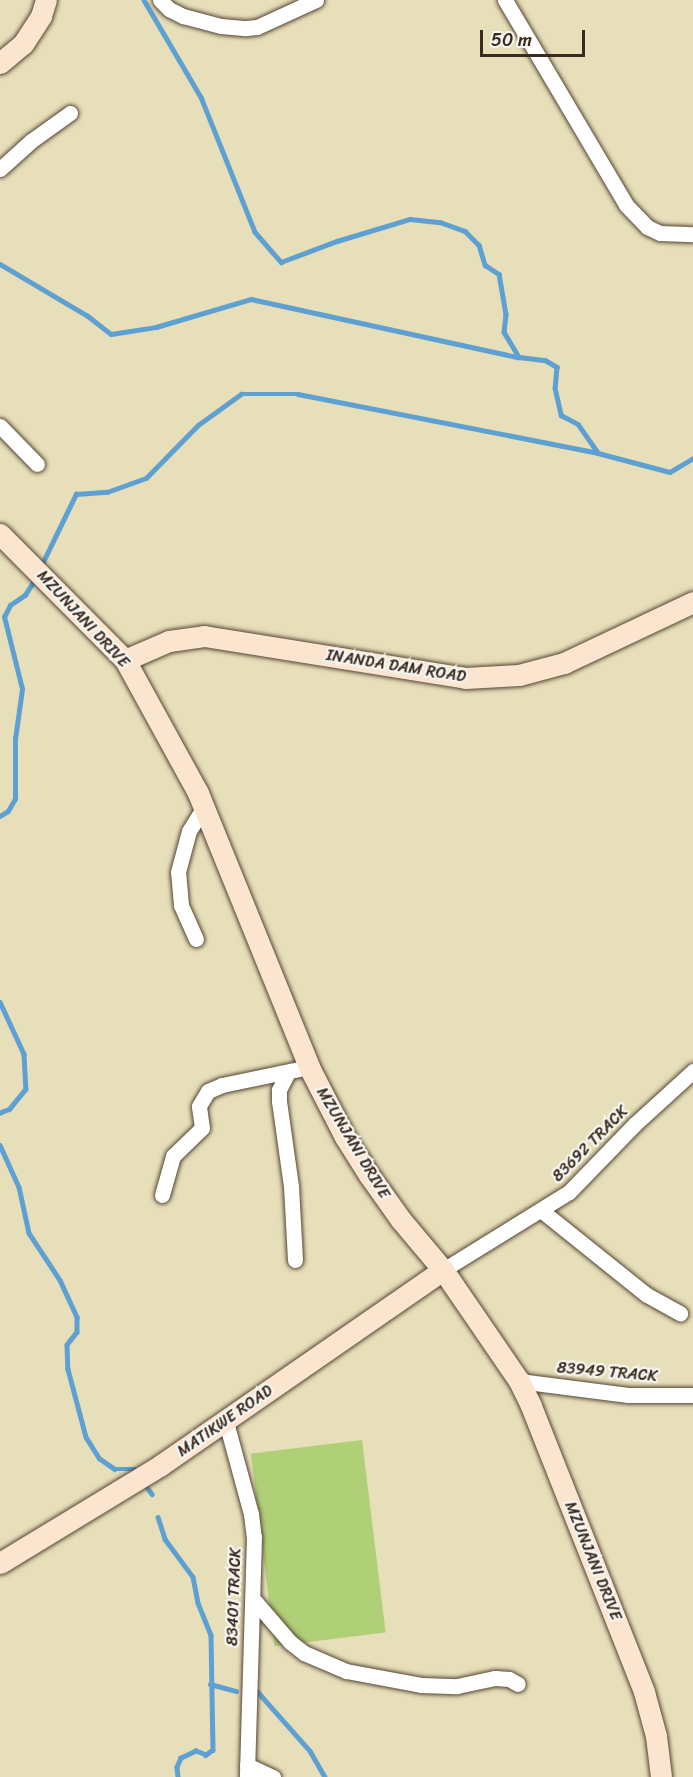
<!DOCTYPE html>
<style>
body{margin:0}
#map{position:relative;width:693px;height:1777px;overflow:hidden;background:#e7dfb9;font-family:Sriracha,sans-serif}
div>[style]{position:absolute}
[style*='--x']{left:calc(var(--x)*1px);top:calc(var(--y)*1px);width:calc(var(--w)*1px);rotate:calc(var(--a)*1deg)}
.green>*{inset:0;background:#b0d077;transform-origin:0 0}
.stream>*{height:4.5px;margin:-2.25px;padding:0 2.25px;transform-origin:2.25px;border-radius:2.25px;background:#5da0d1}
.roads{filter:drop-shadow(0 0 2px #554535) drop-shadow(0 0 2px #554535)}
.street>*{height:15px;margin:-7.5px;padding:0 7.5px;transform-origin:7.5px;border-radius:7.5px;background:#fff}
.secondary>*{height:21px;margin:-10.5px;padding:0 10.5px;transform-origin:10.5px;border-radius:10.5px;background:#fce5cf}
span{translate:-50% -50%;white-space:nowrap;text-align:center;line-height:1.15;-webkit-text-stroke:4.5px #f6f6f2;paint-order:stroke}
.street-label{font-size:16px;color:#3b2a1e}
.scale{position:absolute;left:480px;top:30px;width:105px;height:27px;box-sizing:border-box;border:3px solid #3b2a1e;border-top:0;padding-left:8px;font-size:18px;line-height:21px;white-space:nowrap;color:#3b2a1e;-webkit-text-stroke:4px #f6f6f2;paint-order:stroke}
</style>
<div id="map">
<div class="green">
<div style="left:362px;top:1440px;width:194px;height:112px;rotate:83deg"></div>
</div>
<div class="stream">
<div style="--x:144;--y:0;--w:113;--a:59.6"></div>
<div style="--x:201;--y:97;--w:145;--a:68.2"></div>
<div style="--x:255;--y:232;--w:40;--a:49"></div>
<div style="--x:281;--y:262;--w:60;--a:-20.6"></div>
<div style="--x:337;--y:241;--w:76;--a:-16.8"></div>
<div style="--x:410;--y:219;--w:30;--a:6"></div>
<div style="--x:440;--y:222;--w:27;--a:20"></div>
<div style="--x:465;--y:231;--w:20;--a:45"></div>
<div style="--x:479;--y:245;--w:21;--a:73"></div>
<div style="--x:485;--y:265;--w:17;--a:33"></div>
<div style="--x:499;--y:274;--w:41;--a:80.1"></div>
<div style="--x:506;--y:314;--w:18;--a:96"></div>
<div style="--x:504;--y:332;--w:29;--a:59"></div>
<div style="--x:519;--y:357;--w:26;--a:7"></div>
<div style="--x:545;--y:360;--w:14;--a:30"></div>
<div style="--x:557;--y:367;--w:21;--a:95"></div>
<div style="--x:555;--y:388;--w:28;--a:77"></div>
<div style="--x:561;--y:415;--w:19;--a:28"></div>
<div style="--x:578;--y:424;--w:35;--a:55"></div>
<div style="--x:598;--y:453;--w:74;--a:14.8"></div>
<div style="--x:670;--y:472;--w:27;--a:-31"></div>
<div style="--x:0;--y:264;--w:102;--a:30.6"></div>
<div style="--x:88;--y:316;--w:29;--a:38"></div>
<div style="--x:111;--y:334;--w:46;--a:-8.8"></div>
<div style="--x:156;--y:327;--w:99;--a:-16.4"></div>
<div style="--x:251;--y:299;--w:273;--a:12.3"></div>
<div style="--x:41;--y:566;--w:80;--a:-64.1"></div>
<div style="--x:76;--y:494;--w:31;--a:-4"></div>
<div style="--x:107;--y:492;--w:41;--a:-19.7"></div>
<div style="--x:146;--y:478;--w:74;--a:-45.5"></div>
<div style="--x:198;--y:425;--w:53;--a:-35.8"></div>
<div style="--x:241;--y:394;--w:57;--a:0"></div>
<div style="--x:298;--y:394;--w:306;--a:11.1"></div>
<div style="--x:0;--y:816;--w:9;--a:-32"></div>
<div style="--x:8;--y:811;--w:14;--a:-60"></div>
<div style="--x:15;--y:799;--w:60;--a:-90"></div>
<div style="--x:15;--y:739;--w:50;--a:-82"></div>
<div style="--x:22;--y:689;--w:74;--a:-104"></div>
<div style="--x:4;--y:617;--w:13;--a:-63"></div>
<div style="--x:10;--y:605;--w:18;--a:-34"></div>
<div style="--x:25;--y:595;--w:19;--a:-58"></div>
<div style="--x:0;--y:1002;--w:57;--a:65.2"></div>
<div style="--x:24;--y:1054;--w:35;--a:87"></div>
<div style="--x:26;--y:1089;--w:26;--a:129"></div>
<div style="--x:10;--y:1109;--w:11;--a:158"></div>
<div style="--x:0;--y:1145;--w:46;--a:65.7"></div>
<div style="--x:19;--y:1187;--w:47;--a:77.7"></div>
<div style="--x:29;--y:1233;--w:56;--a:56.6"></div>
<div style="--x:60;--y:1280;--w:41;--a:65.3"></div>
<div style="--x:77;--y:1317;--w:15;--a:90"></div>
<div style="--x:77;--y:1332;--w:16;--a:128"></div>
<div style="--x:67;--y:1345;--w:24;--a:88"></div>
<div style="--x:68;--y:1369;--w:70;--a:75.2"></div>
<div style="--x:86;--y:1437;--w:25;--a:58"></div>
<div style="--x:99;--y:1458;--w:19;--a:35"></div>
<div style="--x:115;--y:1469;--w:19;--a:0"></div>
<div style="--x:134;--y:1469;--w:4;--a:63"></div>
<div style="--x:143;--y:1482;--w:15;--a:53"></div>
<div style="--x:158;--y:1517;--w:23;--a:72"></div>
<div style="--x:165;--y:1539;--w:47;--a:53.6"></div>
<div style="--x:193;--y:1577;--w:26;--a:79"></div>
<div style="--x:198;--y:1603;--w:35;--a:68"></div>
<div style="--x:211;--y:1636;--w:114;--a:89"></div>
<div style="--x:213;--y:1750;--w:9;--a:144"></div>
<div style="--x:206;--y:1755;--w:11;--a:-158"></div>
<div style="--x:196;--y:1751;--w:17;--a:155"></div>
<div style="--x:181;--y:1758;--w:10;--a:114"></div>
<div style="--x:177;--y:1767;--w:10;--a:84"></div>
<div style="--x:210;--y:1684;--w:27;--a:15"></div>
<div style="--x:257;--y:1691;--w:80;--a:48.5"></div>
<div style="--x:310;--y:1751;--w:30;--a:60"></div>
</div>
<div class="roads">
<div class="street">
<div style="--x:160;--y:0;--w:13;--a:45"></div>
<div style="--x:169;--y:9;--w:16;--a:27"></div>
<div style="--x:183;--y:16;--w:39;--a:15"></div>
<div style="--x:221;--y:26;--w:25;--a:5"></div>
<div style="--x:246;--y:28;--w:11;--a:-5"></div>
<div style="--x:257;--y:27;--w:65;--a:-24.6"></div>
<div style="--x:505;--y:0;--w:238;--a:59.4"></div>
<div style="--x:626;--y:205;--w:30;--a:46"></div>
<div style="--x:647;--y:227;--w:14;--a:25"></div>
<div style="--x:660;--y:233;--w:33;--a:2"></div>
<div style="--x:0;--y:169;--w:42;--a:-42.1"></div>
<div style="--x:31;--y:141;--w:48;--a:-35.7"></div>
<div style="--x:0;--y:426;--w:53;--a:45.8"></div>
<div style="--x:196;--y:939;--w:37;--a:-114"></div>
<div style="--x:181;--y:905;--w:33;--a:-95"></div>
<div style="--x:178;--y:872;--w:42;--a:-75"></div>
<div style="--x:189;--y:831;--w:28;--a:-58"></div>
<div style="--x:287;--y:1074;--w:18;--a:117"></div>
<div style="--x:279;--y:1090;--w:11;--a:90"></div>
<div style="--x:279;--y:1101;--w:86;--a:82"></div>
<div style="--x:291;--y:1186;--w:74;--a:86.9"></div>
<div style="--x:162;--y:1195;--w:41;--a:-74.2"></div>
<div style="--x:173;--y:1156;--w:40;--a:-44"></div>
<div style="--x:202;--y:1128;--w:22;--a:-98"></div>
<div style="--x:199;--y:1106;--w:17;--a:-59"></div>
<div style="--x:208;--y:1091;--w:15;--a:-23"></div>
<div style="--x:222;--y:1085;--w:89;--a:-11.7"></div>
<div style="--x:542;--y:1211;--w:134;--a:38.7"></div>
<div style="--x:647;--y:1295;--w:38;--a:29"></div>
<div style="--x:443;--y:1270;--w:148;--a:-31.8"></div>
<div style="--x:569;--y:1192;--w:95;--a:-45.9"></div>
<div style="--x:635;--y:1124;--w:79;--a:-42.4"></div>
<div style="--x:519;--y:1381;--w:110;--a:7.3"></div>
<div style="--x:628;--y:1395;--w:65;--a:0"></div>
<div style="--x:226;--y:1422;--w:95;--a:74.8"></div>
<div style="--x:251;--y:1514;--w:23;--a:83"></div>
<div style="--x:254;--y:1537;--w:240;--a:91.7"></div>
<div style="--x:253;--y:1599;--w:57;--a:49.3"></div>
<div style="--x:290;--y:1642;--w:18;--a:38"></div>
<div style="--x:304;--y:1653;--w:46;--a:23.2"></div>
<div style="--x:346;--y:1671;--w:76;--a:10.6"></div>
<div style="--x:421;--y:1685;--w:36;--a:2"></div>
<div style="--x:457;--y:1686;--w:39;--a:-12"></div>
<div style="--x:495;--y:1678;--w:14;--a:4"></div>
<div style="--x:509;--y:1679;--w:10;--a:29"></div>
<div style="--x:247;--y:1765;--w:29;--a:25"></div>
</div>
<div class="secondary">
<div style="--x:0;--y:63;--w:30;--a:-40"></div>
<div style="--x:23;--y:44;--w:33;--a:-57"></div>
<div style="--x:41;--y:16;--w:17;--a:-73"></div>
<div style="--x:0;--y:534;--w:177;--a:45.2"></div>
<div style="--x:125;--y:660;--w:152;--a:61.2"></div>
<div style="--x:198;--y:793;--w:296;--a:67.9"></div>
<div style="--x:309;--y:1067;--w:79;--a:62.8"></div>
<div style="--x:345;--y:1137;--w:45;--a:57.7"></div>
<div style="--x:369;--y:1175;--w:55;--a:54.6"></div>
<div style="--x:401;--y:1220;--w:65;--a:50"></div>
<div style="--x:443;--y:1270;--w:135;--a:55.6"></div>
<div style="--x:519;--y:1381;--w:28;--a:64"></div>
<div style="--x:531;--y:1406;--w:308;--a:68.4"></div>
<div style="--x:644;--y:1692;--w:46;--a:74.7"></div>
<div style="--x:656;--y:1736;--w:41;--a:83"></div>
<div style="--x:125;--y:660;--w:48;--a:-23.4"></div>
<div style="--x:169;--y:641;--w:35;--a:-8"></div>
<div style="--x:204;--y:636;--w:264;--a:9.1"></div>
<div style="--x:465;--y:678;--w:54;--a:-3.2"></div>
<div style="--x:519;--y:675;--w:47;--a:-14.9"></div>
<div style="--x:564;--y:663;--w:143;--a:-25.3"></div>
<div style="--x:0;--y:1563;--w:188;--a:-31.3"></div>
<div style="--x:161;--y:1465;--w:343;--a:-34.7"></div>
</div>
</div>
<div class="street-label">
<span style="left:83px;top:619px;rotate:47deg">MZUNJANI DRIVE</span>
<span style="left:396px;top:666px;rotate:9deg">INANDA DAM ROAD</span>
<span style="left:353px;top:1143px;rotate:59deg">MZUNJANI DRIVE</span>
<span style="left:590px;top:1144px;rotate:-45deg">83692 TRACK</span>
<span style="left:607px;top:1372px;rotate:5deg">83949 TRACK</span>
<span style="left:225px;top:1421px;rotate:-35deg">MATIKWE ROAD</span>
<span style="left:593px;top:1561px;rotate:68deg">MZUNJANI DRIVE</span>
<span style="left:234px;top:1597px;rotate:-88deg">83401 TRACK</span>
</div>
<div class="scale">50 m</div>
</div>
